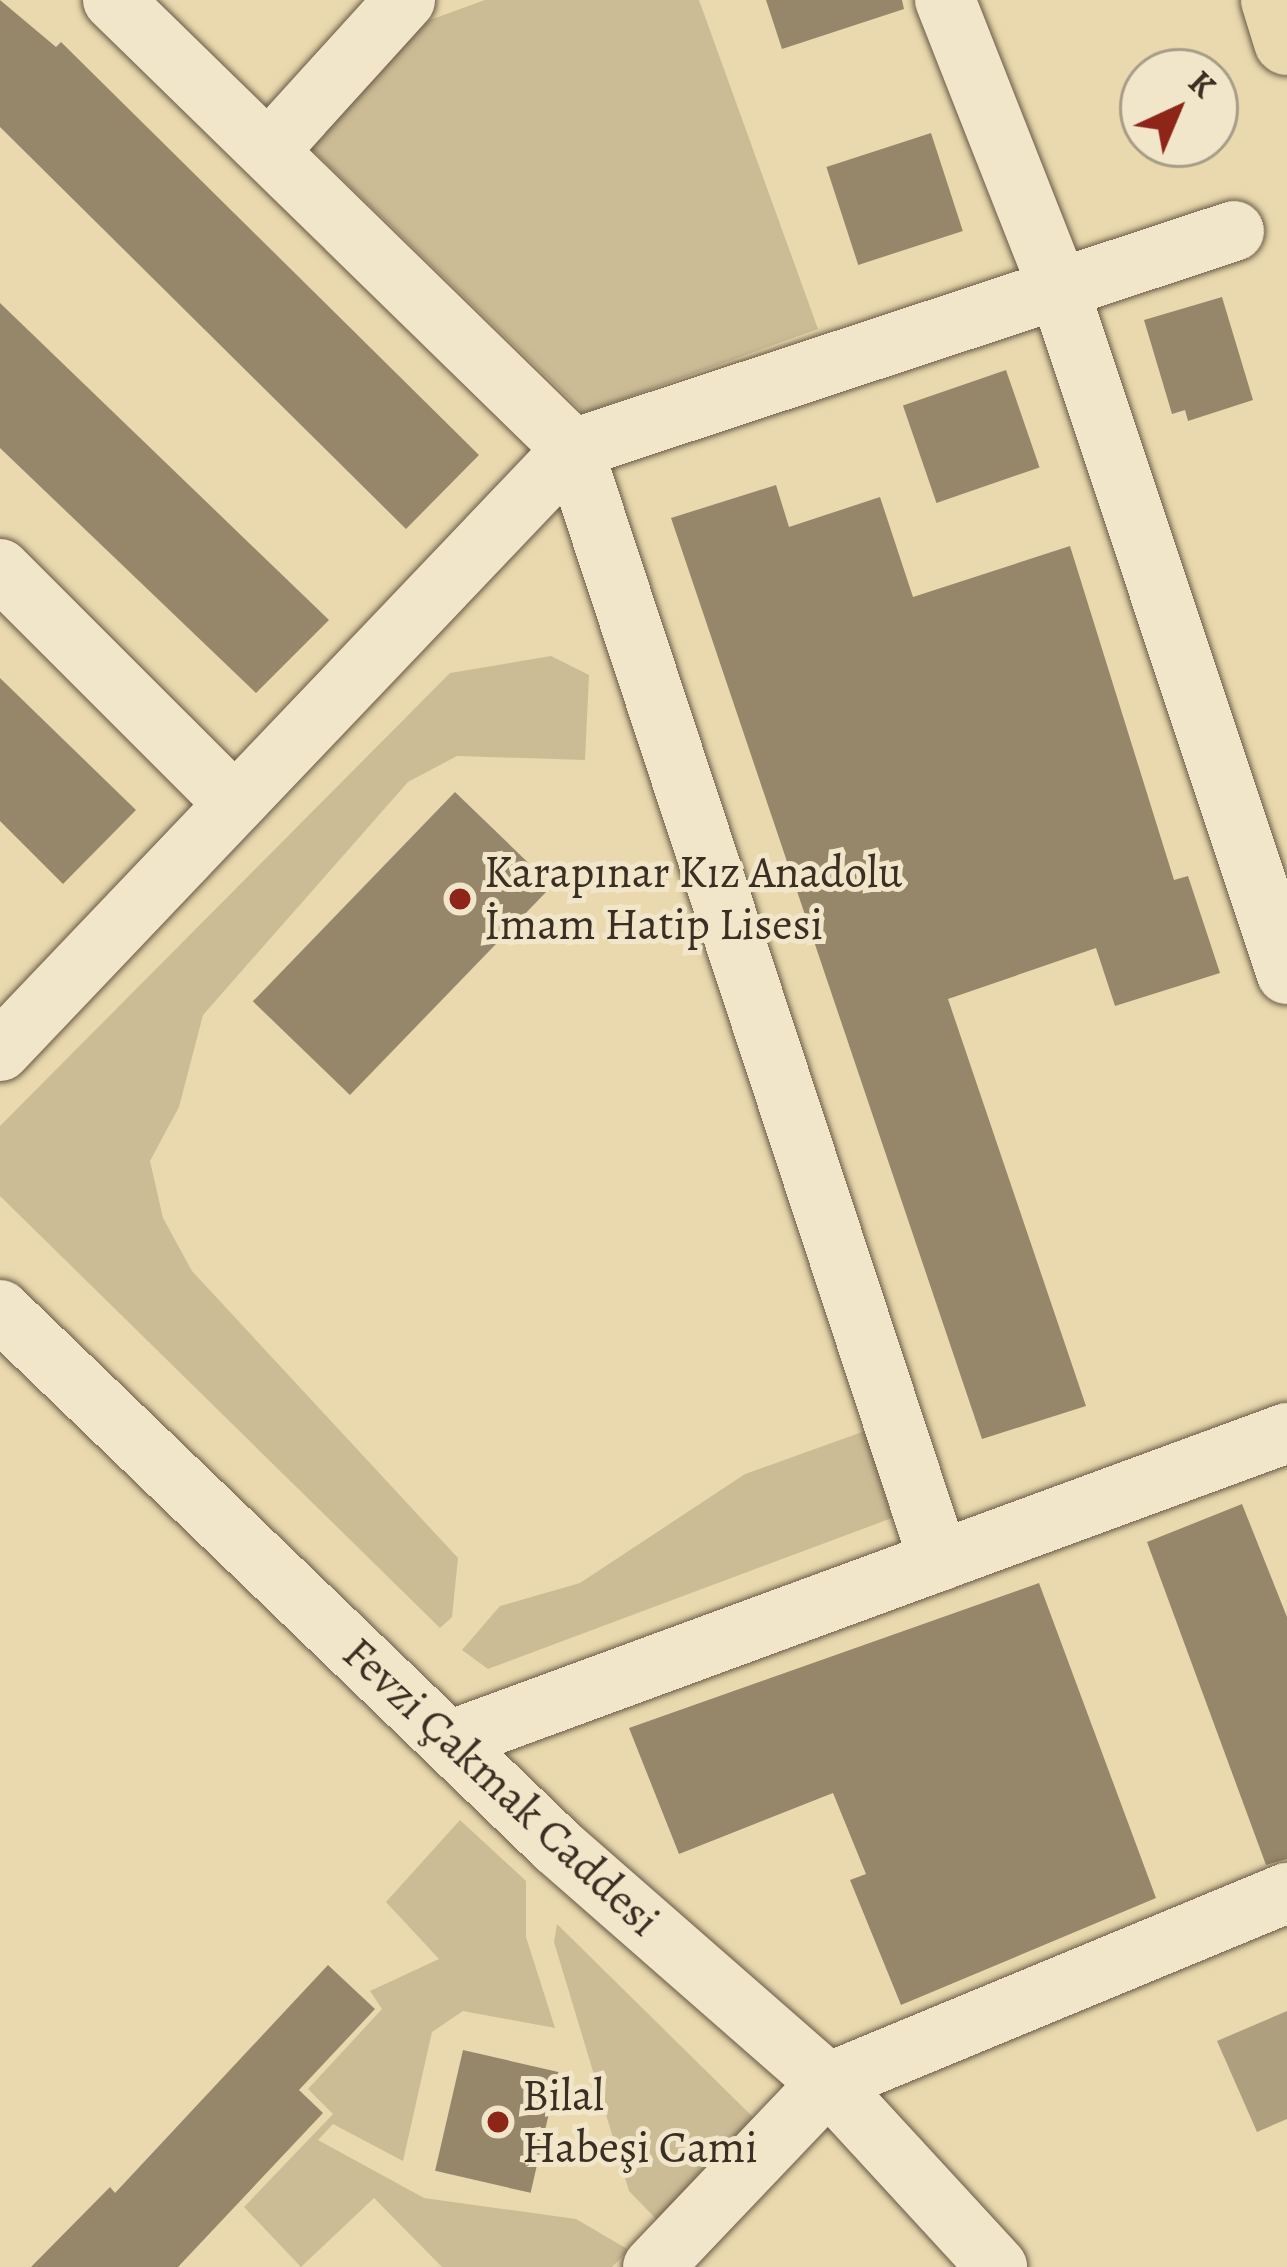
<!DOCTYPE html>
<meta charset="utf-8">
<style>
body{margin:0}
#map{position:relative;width:1287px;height:2267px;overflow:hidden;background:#ead9ae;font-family:Alegreya,serif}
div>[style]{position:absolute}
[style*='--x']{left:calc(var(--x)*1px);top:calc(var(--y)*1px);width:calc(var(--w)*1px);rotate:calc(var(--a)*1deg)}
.green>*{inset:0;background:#ccbc96}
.water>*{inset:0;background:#ae9f7f}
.building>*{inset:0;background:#96876b;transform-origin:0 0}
.roads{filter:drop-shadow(0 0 3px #675a46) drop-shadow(0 0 3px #675a46)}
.street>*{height:60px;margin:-30px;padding:0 30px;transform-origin:30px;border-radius:30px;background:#f1e6ca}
.highway>*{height:66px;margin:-33px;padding:0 33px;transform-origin:33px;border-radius:33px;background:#ead9ae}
.dots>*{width:33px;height:33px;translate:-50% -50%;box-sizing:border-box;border:6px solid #f1e6ca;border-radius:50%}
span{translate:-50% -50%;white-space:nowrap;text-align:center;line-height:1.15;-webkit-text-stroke:10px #f1e6ca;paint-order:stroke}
.poi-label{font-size:45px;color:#3b2f23}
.left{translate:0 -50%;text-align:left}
.street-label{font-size:45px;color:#3b2f23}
.north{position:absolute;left:1119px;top:48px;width:120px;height:120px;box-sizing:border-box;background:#f1e6ca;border:3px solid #a89d87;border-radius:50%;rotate:44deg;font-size:33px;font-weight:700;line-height:48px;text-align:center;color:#3b2f23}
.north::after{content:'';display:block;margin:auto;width:42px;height:54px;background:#8f2418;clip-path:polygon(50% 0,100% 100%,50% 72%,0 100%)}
</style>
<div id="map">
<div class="green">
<div style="clip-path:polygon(485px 0,699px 0,818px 329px,584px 413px,311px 148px,427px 21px)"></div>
<div style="clip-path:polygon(551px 656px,589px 675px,585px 760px,457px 756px,408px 782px,203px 1015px,179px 1107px,150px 1161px,163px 1218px,192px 1271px,458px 1558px,452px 1617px,440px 1628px,0 1196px,0 1126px,450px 673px)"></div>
<div style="clip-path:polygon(865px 1431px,892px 1518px,488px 1669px,462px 1650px,500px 1606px,580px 1583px,745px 1474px)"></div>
<div style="clip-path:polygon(460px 1820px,526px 1881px,526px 1937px,555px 2028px,463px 2011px,432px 2032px,403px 2161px,333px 2124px,318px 2140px,424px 2198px,576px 2219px,629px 2250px,612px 2267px,442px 2267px,374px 2198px,301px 2267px,244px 2207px,333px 2114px,308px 2089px,382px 2009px,370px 1991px,439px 1959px,386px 1902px)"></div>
<div style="clip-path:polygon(557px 1924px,758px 2122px,659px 2222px,629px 2191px,554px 1942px)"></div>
</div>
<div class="water">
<div style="clip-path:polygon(1287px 2011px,1287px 2119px,1257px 2132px,1217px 2041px)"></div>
</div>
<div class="building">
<div style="clip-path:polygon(0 0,56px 47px,61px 42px,479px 455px,406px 529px,0 127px)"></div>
<div style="clip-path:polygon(766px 0,902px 0,904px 9px,782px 49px)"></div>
<div style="left:931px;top:133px;width:103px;height:110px;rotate:72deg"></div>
<div style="clip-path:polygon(1222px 297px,1253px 400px,1188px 421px,1185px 410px,1172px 414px,1144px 320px)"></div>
<div style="clip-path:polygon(0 303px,329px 620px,256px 693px,0 448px)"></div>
<div style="left:1006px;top:370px;width:103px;height:109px;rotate:71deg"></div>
<div style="clip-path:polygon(776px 485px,789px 527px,880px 497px,913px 597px,1070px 546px,1174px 880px,1188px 876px,1220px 973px,1115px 1006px,1096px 948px,948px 999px,1086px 1406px,982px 1439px,671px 518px)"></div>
<div style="clip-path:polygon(0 678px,136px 810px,63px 884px,0 821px)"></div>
<div style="left:455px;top:792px;width:135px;height:291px;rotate:44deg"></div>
<div style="clip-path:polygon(1242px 1504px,1287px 1617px,1287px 1859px,1266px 1865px,1147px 1542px)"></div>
<div style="clip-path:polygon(1039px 1583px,1156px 1898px,901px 2005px,850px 1880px,866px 1874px,833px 1793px,679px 1854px,629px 1728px)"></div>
<div style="clip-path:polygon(328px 1965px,375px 2009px,299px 2090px,323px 2113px,178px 2267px,31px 2267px,110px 2187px,115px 2193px)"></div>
<div style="left:463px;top:2050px;width:98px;height:124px;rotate:13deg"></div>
</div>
<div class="roads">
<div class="street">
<div style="--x:113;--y:0;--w:643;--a:44.31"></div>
<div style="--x:573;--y:449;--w:1171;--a:71.78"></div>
<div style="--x:945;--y:0;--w:312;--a:68.5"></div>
<div style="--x:1059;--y:290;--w:721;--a:71.57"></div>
<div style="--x:270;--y:149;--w:201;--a:-47.8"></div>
<div style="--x:0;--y:569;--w:332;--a:45"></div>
<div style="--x:0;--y:1051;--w:831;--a:-46.41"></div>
<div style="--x:573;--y:449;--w:696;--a:-18.25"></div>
<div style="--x:0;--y:1310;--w:773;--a:43.9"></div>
<div style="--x:557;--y:1846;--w:360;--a:41.2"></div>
<div style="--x:828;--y:2083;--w:250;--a:47.4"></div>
<div style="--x:449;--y:1741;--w:893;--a:-20.18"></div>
<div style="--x:653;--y:2267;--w:254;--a:-46.4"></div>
<div style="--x:828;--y:2083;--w:497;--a:-22.5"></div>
</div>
<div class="highway">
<div style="--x:1274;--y:0;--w:44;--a:72.8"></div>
</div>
</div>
<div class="dots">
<div style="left:460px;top:899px;background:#8f2418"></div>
<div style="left:498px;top:2122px;background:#8f2418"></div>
</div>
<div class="poi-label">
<span class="left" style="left:484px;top:899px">Karapınar Kız Anadolu<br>İmam Hatip Lisesi</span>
<span class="left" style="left:522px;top:2122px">Bilal<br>Habeşi Cami</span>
</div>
<div class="street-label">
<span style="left:501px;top:1787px;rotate:43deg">Fevzi Çakmak Caddesi</span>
</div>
<div class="north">K</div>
</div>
